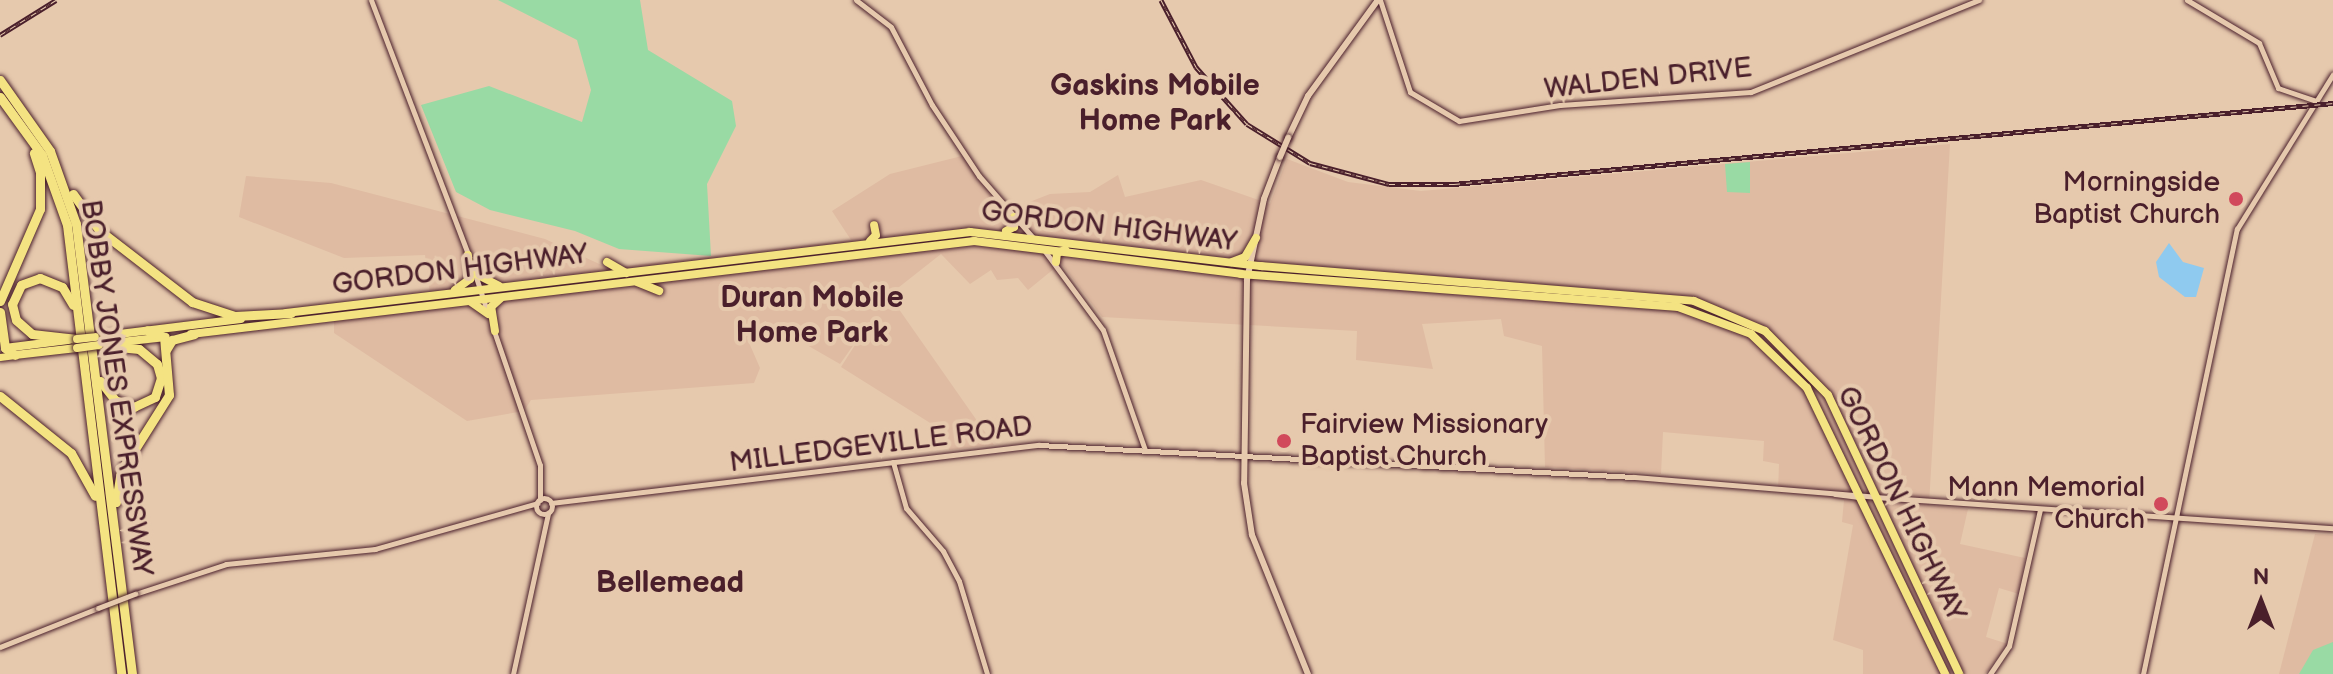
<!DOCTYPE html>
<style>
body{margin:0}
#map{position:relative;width:2333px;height:674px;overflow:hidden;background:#e6c9ad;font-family:"Balsamiq Sans",sans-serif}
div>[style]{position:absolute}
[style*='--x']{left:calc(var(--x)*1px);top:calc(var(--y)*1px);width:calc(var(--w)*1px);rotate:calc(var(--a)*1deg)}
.built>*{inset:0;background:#dfbba2}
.green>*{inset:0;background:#99daa4}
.water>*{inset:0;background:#8fcaef}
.roads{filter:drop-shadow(0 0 2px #4a1f2b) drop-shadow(0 0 2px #4a1f2b)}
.tertiary>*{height:5px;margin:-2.5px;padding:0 2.5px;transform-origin:2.5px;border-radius:2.5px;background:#e6c9ad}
.tertiary>.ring{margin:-2.5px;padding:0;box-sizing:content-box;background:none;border:5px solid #e6c9ad;border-radius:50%}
.secondary>*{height:6px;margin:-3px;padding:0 3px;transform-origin:3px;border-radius:3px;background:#e6c9ad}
.primary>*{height:7px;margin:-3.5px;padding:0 3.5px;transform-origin:3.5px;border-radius:3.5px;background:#f4e382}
.trunk>*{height:8px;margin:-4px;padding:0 4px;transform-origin:4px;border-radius:4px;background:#f4e382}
.motorway>*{height:9px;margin:-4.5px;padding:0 4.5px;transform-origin:4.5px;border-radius:4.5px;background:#f4e382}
.rail>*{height:5px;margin-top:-2.5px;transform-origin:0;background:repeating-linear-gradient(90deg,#e6c9ad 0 6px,#4a1f2b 0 12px);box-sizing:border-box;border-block:2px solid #4a1f2b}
.bridges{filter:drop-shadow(0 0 2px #4a1f2b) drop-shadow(0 0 2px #4a1f2b)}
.tertiary-bridge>*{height:5px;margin:-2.5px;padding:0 2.5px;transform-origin:2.5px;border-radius:2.5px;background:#e6c9ad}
.secondary-bridge>*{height:6px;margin:-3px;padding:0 3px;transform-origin:3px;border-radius:3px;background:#e6c9ad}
.trunk-bridge>*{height:8px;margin:-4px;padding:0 4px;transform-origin:4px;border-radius:4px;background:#f4e382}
.dots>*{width:22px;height:22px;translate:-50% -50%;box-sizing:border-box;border:4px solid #e6c9ad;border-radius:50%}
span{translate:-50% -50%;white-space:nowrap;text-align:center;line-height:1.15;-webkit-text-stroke:8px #e6c9ad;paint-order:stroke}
.street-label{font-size:28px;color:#4a1f2b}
.poi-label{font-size:28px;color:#4a1f2b}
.right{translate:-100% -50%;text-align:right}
.left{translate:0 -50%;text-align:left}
.neighbourhood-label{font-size:30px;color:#4a1f2b;font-weight:700}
.north{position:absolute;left:2221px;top:562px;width:80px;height:80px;-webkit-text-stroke:6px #e6c9ad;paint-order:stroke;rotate:0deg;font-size:22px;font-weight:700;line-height:32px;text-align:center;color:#4a1f2b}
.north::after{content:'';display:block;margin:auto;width:28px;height:36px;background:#4a1f2b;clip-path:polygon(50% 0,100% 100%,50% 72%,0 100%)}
</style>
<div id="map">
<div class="built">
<div style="clip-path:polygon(1950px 144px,1929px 505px,1968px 509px,1960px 544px,2025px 558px,2019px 594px,1999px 588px,1986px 637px,2008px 644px,1985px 674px,1863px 674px,1863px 650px,1833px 640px,1853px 525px,1842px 522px,1844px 500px,1778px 492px,1779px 464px,1763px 461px,1764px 441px,1663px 432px,1661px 474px,1545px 467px,1542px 346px,1504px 336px,1501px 319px,1422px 324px,1433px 369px,1356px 360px,1357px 331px,1102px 317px,1061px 263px,1028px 290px,1018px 278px,997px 280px,991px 270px,970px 284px,941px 254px,889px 295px,994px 445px,949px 450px,944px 433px,935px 426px,841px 367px,869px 323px,840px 364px,765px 321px,747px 338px,760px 368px,754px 383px,531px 400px,524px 411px,467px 421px,334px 333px,334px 321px,432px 309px,425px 255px,344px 258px,239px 217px,246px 176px,331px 183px,545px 239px,608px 268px,851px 240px,832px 211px,890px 174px,962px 156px,1006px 211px,1050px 194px,1090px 192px,1118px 175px,1125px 197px,1201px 180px,1270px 204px,1287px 159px,1348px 182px,1421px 191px)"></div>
<div style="clip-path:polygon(2315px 534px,2333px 535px,2333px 674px,2279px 674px)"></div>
</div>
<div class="green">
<div style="clip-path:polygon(498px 0,640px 0,648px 50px,732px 101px,736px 126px,707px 184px,711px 256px,619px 249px,575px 231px,490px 210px,456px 192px,421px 105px,489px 86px,582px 122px,591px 90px,577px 40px)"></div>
<div style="clip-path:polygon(1750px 162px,1750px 193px,1727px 192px,1725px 164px)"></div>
<div style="clip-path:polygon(2333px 642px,2333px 674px,2299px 674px,2313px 650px)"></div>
</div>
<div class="water">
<div style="clip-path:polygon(2169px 243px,2183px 262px,2204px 268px,2196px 297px,2185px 297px,2159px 277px,2156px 262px)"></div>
</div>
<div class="roads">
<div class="tertiary">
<div style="--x:371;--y:0;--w:275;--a:69.1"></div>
<div style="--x:856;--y:0;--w:44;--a:37.6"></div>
<div style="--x:891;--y:27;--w:88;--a:62.3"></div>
<div style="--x:932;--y:105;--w:85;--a:56.5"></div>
<div style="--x:979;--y:176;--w:85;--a:48.8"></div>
<div style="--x:1380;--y:0;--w:97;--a:71.9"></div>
<div style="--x:1410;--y:92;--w:57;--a:30.6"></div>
<div style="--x:1459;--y:121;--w:102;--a:-9"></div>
<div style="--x:1560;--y:105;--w:191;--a:-3.9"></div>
<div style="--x:1751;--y:92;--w:246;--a:-22"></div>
<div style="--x:2187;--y:0;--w:84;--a:30.8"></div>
<div style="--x:2259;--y:43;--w:49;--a:67.1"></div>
<div style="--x:2278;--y:88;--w:40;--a:18.9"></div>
<div style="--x:1044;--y:250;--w:99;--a:53.6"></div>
<div style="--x:1103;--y:330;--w:127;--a:70.7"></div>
<div style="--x:475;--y:274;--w:42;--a:72"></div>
<div style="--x:494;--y:331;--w:142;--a:71.1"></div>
<div style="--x:540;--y:465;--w:35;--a:90"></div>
<div style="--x:893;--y:462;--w:48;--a:74.2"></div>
<div style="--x:906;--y:508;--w:57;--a:49.3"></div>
<div style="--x:943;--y:551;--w:34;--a:62"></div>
<div style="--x:959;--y:581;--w:97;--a:73.2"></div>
<div style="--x:1835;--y:494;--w:26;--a:7"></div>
<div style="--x:1875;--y:497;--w:459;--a:3.9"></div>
<div class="ring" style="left:536px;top:498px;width:11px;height:11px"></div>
<div style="--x:551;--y:503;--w:491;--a:-6.8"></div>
<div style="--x:1039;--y:445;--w:596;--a:3.08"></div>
<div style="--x:1634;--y:477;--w:243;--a:4.7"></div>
<div style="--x:135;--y:594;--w:96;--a:-18.2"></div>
<div style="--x:226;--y:564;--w:150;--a:-5.7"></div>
<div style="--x:375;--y:549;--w:169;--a:-15.8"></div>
<div style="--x:0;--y:647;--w:105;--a:-21.7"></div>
<div style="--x:513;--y:674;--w:165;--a:-77.7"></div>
<div style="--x:1990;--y:674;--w:34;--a:-56"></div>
<div style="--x:2009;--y:646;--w:140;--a:-77.2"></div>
<div style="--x:2143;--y:674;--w:455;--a:-78.1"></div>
<div style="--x:2237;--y:229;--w:182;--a:-58.2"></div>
</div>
<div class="secondary">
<div style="--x:1288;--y:138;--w:47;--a:-64.5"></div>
<div style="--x:1308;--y:96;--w:119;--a:-53.9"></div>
<div style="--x:1280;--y:157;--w:45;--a:110.9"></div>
<div style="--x:1264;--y:199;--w:83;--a:101.9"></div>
<div style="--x:1247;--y:280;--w:203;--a:90.8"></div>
<div style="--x:1244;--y:483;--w:53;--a:81.3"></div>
<div style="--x:1252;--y:535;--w:150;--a:68.1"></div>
</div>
<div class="primary">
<div style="--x:0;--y:357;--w:15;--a:-8"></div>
</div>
<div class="trunk">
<div style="--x:1006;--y:231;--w:9;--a:-27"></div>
<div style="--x:1014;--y:227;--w:10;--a:-90"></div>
<div style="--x:870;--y:241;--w:8;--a:-45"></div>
<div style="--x:876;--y:235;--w:10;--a:-101"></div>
<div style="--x:607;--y:262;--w:22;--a:30"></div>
<div style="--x:1056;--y:262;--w:9;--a:-84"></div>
<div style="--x:1057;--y:253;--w:9;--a:-21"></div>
<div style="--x:1232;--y:262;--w:14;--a:-21"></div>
<div style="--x:1245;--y:257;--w:22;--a:-60"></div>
<div style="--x:474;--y:273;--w:28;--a:27"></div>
<div style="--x:637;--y:282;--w:24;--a:22"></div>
<div style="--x:455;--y:290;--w:19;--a:-36"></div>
<div style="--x:470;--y:279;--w:24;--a:-95"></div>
<div style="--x:471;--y:302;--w:21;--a:35"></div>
<div style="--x:286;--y:313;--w:689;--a:-6.75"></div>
<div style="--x:970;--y:232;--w:293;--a:6.7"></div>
<div style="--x:1261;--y:266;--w:434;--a:4.6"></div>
<div style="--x:1694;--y:301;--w:77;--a:22.9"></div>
<div style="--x:1765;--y:331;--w:90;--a:45.5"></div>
<div style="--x:1828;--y:395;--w:308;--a:64.8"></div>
<div style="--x:495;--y:331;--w:24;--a:-99"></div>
<div style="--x:491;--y:307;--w:13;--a:-42"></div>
<div style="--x:191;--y:334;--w:789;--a:-6.77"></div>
<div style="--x:974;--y:241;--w:269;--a:7"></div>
<div style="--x:1241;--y:274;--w:438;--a:4.3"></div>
<div style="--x:1678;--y:307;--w:78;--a:20.3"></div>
<div style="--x:1751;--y:334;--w:78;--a:44"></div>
<div style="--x:1807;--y:388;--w:318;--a:64.2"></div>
<div style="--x:95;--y:337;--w:147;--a:-7"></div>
<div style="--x:112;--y:343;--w:54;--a:-6.3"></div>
<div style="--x:5;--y:348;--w:64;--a:-7.2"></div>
<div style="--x:15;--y:355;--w:62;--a:-6.4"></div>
</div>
<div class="motorway">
<div style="--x:0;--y:80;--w:87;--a:54.8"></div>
<div style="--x:50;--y:151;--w:77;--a:70.4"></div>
<div style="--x:76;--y:224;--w:453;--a:82.9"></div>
<div style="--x:0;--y:97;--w:72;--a:54.1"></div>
<div style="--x:42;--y:155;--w:74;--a:70.3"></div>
<div style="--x:67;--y:225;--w:452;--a:83.1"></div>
<div style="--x:73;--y:194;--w:44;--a:54.2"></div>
<div style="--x:99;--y:230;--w:118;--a:37.7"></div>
<div style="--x:192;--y:302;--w:45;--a:18"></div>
<div style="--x:235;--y:316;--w:56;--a:-3.1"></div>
<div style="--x:0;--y:301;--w:100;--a:-66.5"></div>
<div style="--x:40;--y:209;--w:37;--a:-90"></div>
<div style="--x:40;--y:172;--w:20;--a:-108"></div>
<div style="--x:73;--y:305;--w:21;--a:-121"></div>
<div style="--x:62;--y:287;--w:24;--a:-158"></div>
<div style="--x:40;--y:278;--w:20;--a:160"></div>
<div style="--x:21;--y:285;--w:21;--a:115"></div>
<div style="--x:12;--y:304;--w:16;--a:76"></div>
<div style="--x:16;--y:320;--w:21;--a:41"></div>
<div style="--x:32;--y:334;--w:45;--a:6.3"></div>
<div style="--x:0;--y:312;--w:36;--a:82"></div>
<div style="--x:5;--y:348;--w:12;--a:35"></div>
<div style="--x:99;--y:345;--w:40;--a:5.7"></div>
<div style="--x:139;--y:349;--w:23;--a:40"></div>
<div style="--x:157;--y:364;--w:15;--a:74"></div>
<div style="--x:161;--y:378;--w:20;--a:108"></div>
<div style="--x:155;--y:397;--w:23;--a:155"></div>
<div style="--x:134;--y:407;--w:20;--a:-160"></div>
<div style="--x:115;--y:400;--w:24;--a:-128"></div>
<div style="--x:166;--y:350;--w:12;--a:-59"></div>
<div style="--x:172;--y:340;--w:23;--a:-15"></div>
<div style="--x:0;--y:396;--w:91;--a:38.8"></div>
<div style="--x:71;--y:453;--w:49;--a:60.8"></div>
<div style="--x:116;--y:502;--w:31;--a:-81"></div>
<div style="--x:121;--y:471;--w:90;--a:-57.7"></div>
<div style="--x:169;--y:395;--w:58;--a:-94.9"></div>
<div style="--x:164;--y:337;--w:18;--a:-158"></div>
</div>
</div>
<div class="rail">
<div style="--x:1161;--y:0;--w:76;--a:62.4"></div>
<div style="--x:1196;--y:67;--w:76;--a:48.2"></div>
<div style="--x:1247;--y:124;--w:74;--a:31.8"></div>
<div style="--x:1310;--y:163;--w:82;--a:14.9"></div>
<div style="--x:1389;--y:184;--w:65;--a:0"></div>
<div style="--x:1454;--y:184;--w:883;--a:-5.26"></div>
<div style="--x:0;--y:35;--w:66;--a:-32"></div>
</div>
<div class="bridges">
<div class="tertiary-bridge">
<div style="--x:98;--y:608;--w:40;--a:-21"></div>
</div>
<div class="secondary-bridge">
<div style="--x:1280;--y:157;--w:21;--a:-67"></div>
</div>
<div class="trunk-bridge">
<div style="--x:77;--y:339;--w:18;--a:-6"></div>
<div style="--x:77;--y:348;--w:22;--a:-8"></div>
</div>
</div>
<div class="dots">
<div style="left:2236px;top:199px;background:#d1495b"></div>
<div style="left:1284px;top:441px;background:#d1495b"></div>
<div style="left:2161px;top:504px;background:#d1495b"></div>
</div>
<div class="street-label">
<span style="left:1648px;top:79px;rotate:-6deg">WALDEN DRIVE</span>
<span style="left:1109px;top:227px;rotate:7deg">GORDON HIGHWAY</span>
<span style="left:460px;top:270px;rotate:-7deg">GORDON HIGHWAY</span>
<span style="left:116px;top:388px;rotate:82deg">BOBBY JONES EXPRESSWAY</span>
<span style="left:881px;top:445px;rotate:-7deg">MILLEDGEVILLE ROAD</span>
<span style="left:1901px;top:504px;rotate:64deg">GORDON HIGHWAY</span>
</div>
<div class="poi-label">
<span class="right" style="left:2220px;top:199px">Morningside<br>Baptist Church</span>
<span class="left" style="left:1300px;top:441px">Fairview Missionary<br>Baptist Church</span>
<span class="right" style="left:2145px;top:504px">Mann Memorial<br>Church</span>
</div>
<div class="neighbourhood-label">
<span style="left:1155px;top:103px">Gaskins Mobile<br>Home Park</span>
<span style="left:812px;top:315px">Duran Mobile<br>Home Park</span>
<span style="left:670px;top:583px">Bellemead</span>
</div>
<div class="north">N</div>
</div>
